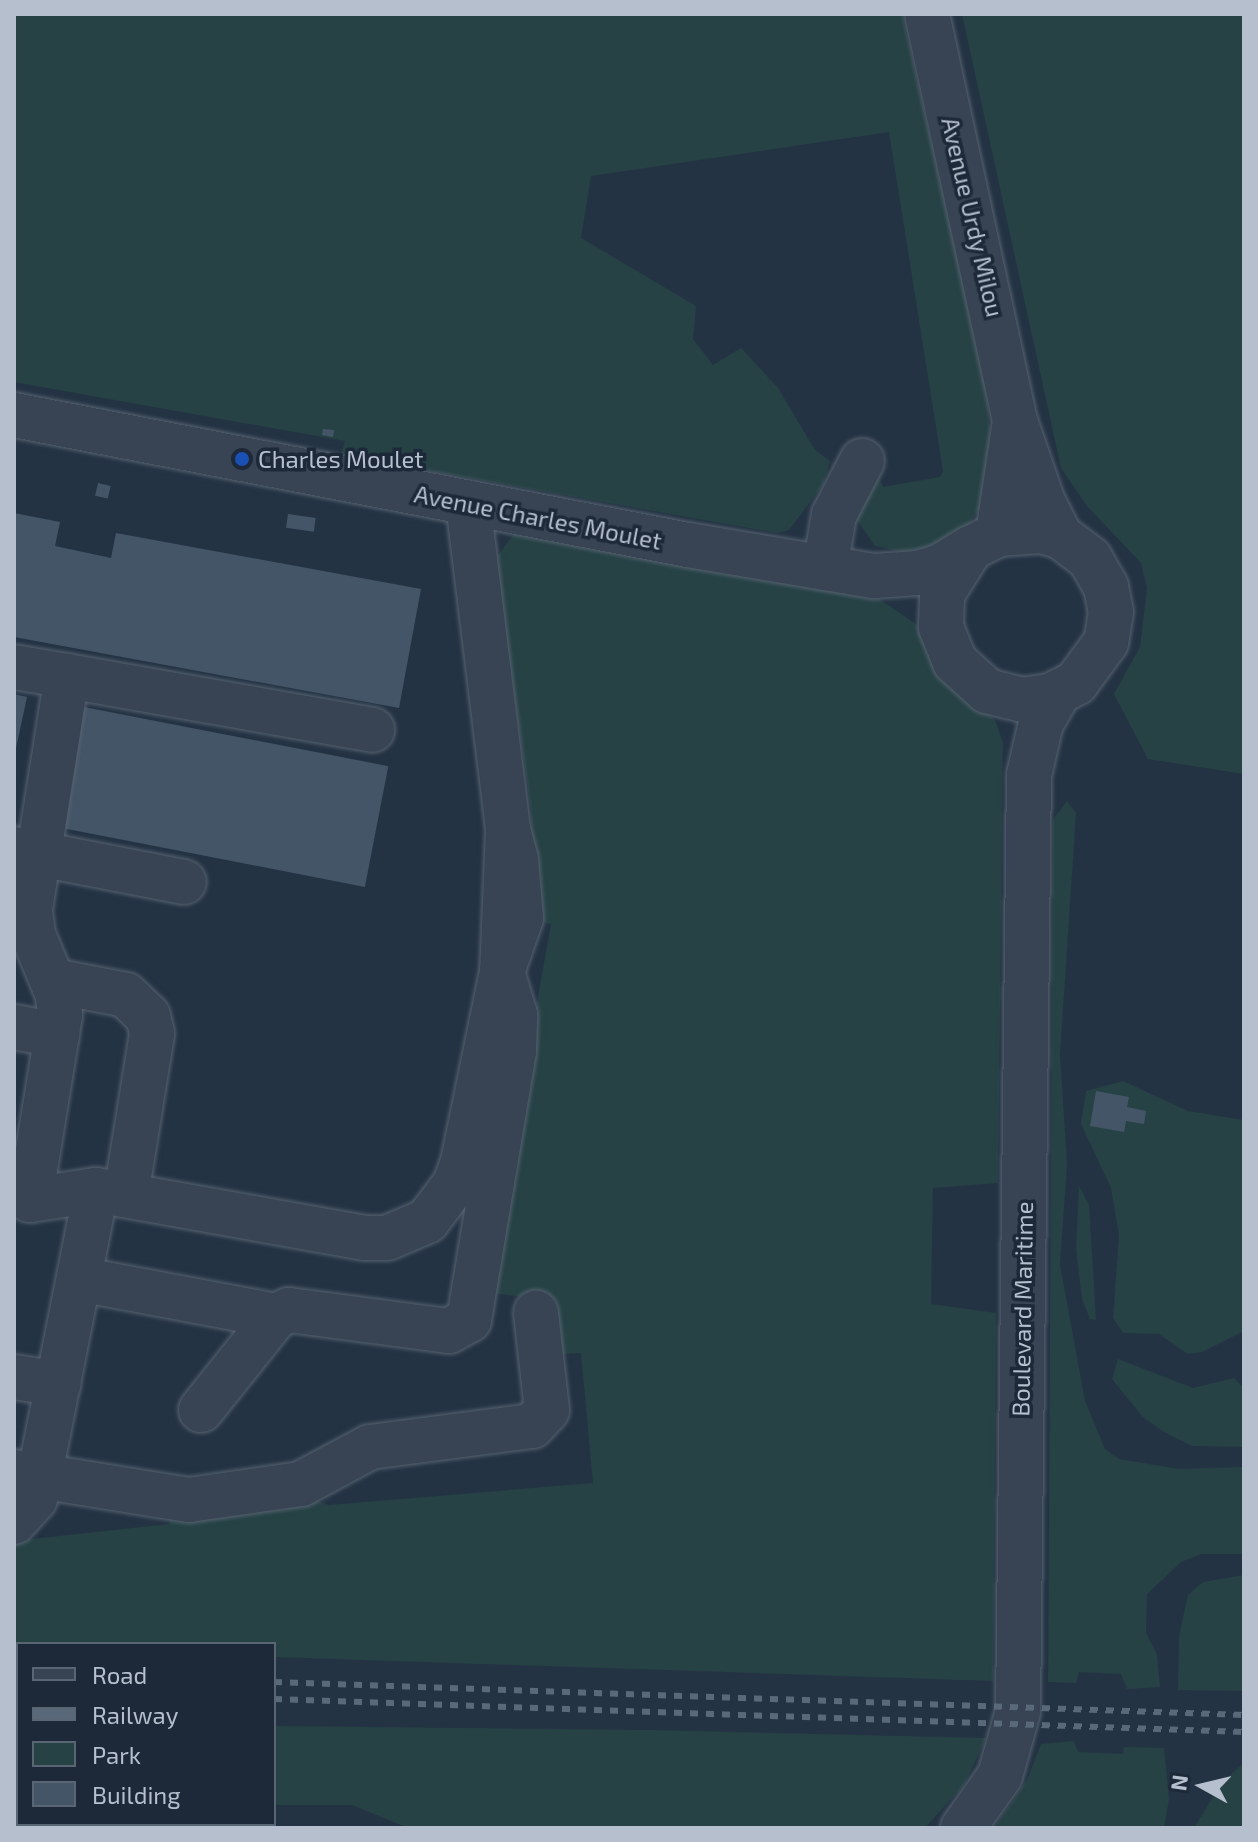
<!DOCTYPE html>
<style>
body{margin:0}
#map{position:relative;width:1258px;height:1842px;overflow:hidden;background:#243344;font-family:"Exo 2",sans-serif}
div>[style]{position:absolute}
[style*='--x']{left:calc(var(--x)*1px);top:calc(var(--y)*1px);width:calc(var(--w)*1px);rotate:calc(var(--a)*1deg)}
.green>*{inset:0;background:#264245}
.building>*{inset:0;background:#445568;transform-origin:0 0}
.roads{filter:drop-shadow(0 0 2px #566270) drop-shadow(0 0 2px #566270)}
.minor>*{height:44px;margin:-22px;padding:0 22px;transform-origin:22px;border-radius:22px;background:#384453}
.rail>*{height:6px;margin-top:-3px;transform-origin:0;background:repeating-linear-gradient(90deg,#5a697a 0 8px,transparent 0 16px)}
.dots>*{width:22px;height:22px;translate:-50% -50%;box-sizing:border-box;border:4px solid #1d2938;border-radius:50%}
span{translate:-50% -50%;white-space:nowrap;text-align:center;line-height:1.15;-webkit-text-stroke:7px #1d2938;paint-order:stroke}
.street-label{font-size:24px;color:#b5bfcd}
.poi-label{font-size:24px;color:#b5bfcd}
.left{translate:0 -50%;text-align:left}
.frame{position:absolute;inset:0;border:16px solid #b5bfcd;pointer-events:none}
.legend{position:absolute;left:16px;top:1642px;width:260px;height:184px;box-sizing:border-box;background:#1d2938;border:2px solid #5a6574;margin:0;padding:10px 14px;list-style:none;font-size:24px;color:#b5bfcd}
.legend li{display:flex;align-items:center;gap:16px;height:40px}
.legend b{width:40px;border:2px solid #5a6574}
.north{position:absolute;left:1162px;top:1746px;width:80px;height:80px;-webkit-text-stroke:6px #1d2938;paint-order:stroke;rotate:278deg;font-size:22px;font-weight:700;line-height:32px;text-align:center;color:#b5bfcd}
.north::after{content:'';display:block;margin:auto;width:28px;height:36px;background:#b5bfcd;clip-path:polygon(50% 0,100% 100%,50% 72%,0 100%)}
</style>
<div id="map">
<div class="green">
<div style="clip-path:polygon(14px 14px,902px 14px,986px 383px,992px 460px,982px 505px,965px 530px,937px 545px,904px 552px,875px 546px,855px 517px,875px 469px,883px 487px,940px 477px,943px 471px,889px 132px,591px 176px,581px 238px,696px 306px,693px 339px,713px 365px,741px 348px,778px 388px,815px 450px,830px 461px,823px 485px,789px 530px,777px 533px,341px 455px,345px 441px,14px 382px)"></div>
<div style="clip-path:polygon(962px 14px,1244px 14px,1244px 774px,1148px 759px,1114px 694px,1140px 647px,1147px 588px,1141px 563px,1087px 506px,1061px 468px)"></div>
<div style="clip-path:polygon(514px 534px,875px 596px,917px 625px,996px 722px,1003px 743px,998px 1183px,933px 1188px,931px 1304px,996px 1313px,993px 1681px,274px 1657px,274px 1644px,18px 1644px,14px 1654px,14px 1541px,169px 1524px,173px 1510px,310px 1498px,329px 1505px,593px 1483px,581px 1353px,559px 1354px,556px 1301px,485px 1292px,551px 924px,533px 920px,531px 809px,495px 559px)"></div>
<div style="clip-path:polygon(1067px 801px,1076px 813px,1060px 1055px,1067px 1164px,1060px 1265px,1085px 1401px,1105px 1449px,1119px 1459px,1179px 1469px,1244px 1467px,1244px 1554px,1201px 1554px,1181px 1562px,1147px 1594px,1146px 1633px,1157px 1654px,1160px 1687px,1127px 1689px,1121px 1674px,1079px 1672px,1076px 1683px,1048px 1682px,1053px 820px)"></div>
<div style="clip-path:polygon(1123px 1081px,1188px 1111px,1244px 1120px,1244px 1331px,1202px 1352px,1188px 1354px,1159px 1334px,1123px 1333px,1113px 1318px,1119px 1235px,1111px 1188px,1081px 1124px,1086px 1091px)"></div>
<div style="clip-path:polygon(1079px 1186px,1089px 1205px,1096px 1320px,1090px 1319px,1082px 1299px,1076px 1249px)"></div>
<div style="clip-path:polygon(1118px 1359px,1193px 1388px,1234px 1378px,1244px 1388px,1244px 1447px,1192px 1446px,1164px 1432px,1142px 1416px,1112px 1379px)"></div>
<div style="clip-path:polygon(1244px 1575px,1244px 1691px,1178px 1690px,1179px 1636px,1188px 1595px,1203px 1582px)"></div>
<div style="clip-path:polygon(14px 1723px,18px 1723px,14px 1809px)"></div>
<div style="clip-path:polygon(274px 1726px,651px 1730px,986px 1738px,964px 1785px,925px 1828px,408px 1828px,352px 1805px,274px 1805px)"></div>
<div style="clip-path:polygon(1074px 1741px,1078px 1752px,1123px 1754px,1124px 1747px,1164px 1748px,1169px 1799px,1164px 1828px,994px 1828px,1027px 1780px,1041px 1744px)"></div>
<div style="clip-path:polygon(1244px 1763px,1244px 1828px,1194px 1828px,1222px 1782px)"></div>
</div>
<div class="building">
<div style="clip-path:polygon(323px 429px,334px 430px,333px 437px,322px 435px)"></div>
<div style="left:98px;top:483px;width:13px;height:13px;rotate:13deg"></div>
<div style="clip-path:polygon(14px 513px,60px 522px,55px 546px,111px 558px,116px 533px,421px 589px,399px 708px,14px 637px)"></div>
<div style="left:288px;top:514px;width:28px;height:14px;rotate:8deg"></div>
<div style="clip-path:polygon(14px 694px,27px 697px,15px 753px,14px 753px)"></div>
<div style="left:84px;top:707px;width:310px;height:123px;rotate:11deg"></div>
<div style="clip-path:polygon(1096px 1091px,1129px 1097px,1127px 1107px,1146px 1111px,1144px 1124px,1126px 1121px,1124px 1132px,1090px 1126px)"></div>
</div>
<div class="roads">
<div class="minor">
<div style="--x:927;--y:14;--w:416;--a:77.8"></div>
<div style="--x:1015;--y:421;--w:83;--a:71.1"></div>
<div style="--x:1042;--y:500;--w:40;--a:63.4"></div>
<div style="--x:14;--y:415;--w:686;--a:10.92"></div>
<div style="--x:688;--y:545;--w:189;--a:9.5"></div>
<div style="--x:874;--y:576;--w:44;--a:-3.9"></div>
<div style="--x:918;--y:573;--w:22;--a:-16"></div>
<div style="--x:939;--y:567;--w:37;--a:-31"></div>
<div style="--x:971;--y:548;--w:30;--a:-27"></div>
<div style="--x:998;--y:534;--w:44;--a:-3.9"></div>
<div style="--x:1042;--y:531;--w:19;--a:16"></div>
<div style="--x:1060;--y:536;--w:38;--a:37"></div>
<div style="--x:1090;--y:559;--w:32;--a:60"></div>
<div style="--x:1106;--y:587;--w:25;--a:79"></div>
<div style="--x:1111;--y:612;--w:30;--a:99"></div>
<div style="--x:1106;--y:642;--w:51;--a:126.2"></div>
<div style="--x:1076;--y:683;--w:29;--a:153"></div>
<div style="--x:1050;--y:696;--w:27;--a:172"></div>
<div style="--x:1023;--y:700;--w:37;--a:-166"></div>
<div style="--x:987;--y:691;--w:43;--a:-137.8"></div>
<div style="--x:955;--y:662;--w:38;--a:-112"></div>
<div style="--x:941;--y:627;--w:33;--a:-88"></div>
<div style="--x:942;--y:594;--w:54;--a:-57.8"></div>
<div style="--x:468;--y:503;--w:330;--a:83"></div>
<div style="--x:998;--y:534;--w:108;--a:-81.5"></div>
<div style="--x:825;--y:568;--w:54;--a:-80.4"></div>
<div style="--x:834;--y:515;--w:61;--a:-62.6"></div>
<div style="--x:14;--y:667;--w:54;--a:9.6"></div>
<div style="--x:14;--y:849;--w:173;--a:11"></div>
<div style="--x:54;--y:981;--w:73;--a:11"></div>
<div style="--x:126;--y:995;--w:30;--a:44"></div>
<div style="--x:148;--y:1016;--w:18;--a:77"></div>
<div style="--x:152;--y:1034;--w:163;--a:99.2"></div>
<div style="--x:14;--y:1027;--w:44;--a:10.5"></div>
<div style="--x:79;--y:1279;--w:200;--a:10.6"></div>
<div style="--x:14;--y:1377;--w:45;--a:9"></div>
<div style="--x:201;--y:1410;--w:120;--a:-51.4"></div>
<div style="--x:276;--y:1316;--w:14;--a:-25"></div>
<div style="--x:289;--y:1310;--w:161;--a:7.5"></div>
<div style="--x:449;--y:1331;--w:23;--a:-29"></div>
<div style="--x:469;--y:1320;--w:273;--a:-80.5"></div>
<div style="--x:514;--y:1051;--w:36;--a:-88"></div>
<div style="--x:515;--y:1015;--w:45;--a:-106.8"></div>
<div style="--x:502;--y:972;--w:57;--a:-70.6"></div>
<div style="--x:521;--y:918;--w:58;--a:-94.9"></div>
<div style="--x:516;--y:860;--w:30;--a:-105"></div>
<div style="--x:508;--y:831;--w:141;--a:92.4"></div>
<div style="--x:502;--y:972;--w:194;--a:101.6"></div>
<div style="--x:463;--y:1162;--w:23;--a:110"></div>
<div style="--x:455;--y:1184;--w:46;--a:127.1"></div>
<div style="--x:427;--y:1221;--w:43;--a:157"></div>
<div style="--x:387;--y:1238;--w:22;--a:180"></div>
<div style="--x:365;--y:1238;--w:273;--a:-169.9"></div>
<div style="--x:96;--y:1190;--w:67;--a:171.4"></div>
<div style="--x:30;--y:1200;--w:187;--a:-80.8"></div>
<div style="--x:60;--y:1015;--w:20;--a:-96"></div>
<div style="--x:58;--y:995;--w:65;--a:-112.6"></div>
<div style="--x:33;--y:935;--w:26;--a:-97"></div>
<div style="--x:30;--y:909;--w:236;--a:-81"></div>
<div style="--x:67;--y:676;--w:310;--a:10"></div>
<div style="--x:14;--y:1472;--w:177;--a:9.1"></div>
<div style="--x:189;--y:1500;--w:113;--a:-8.1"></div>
<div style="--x:301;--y:1484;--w:78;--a:-28.2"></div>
<div style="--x:370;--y:1447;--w:163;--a:-7.4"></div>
<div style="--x:532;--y:1426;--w:22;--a:-47"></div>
<div style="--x:547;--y:1410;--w:98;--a:-96.5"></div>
<div style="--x:14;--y:1522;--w:31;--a:-48"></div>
<div style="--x:35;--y:1499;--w:315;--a:-78.8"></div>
<div style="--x:963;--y:1828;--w:64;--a:-54.6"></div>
<div style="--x:1000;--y:1776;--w:67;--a:-74.5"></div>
<div style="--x:1018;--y:1711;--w:936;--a:-89.33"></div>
<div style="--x:1029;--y:775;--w:53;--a:-77"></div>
<div style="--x:1041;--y:723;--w:36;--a:-60"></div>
</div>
</div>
<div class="rail">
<div style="--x:14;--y:1679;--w:4;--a:0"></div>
<div style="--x:274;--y:1682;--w:971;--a:1.95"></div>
<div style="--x:14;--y:1696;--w:4;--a:0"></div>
<div style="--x:274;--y:1699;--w:971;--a:1.95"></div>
</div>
<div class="dots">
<div style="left:242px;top:459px;background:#1a4fb4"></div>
</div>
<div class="street-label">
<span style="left:973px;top:217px;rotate:77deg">Avenue Urdy Milou</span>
<span style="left:538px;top:517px;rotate:11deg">Avenue Charles Moulet</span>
<span style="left:1022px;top:1309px;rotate:-89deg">Boulevard Maritime</span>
</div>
<div class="poi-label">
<span class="left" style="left:258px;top:459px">Charles Moulet</span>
</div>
<div class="frame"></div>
<ul class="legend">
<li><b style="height:10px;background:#384453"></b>Road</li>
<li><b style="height:10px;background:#5a697a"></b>Railway</li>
<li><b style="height:22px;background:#264245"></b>Park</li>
<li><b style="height:22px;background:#445568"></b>Building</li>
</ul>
<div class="north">N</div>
</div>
